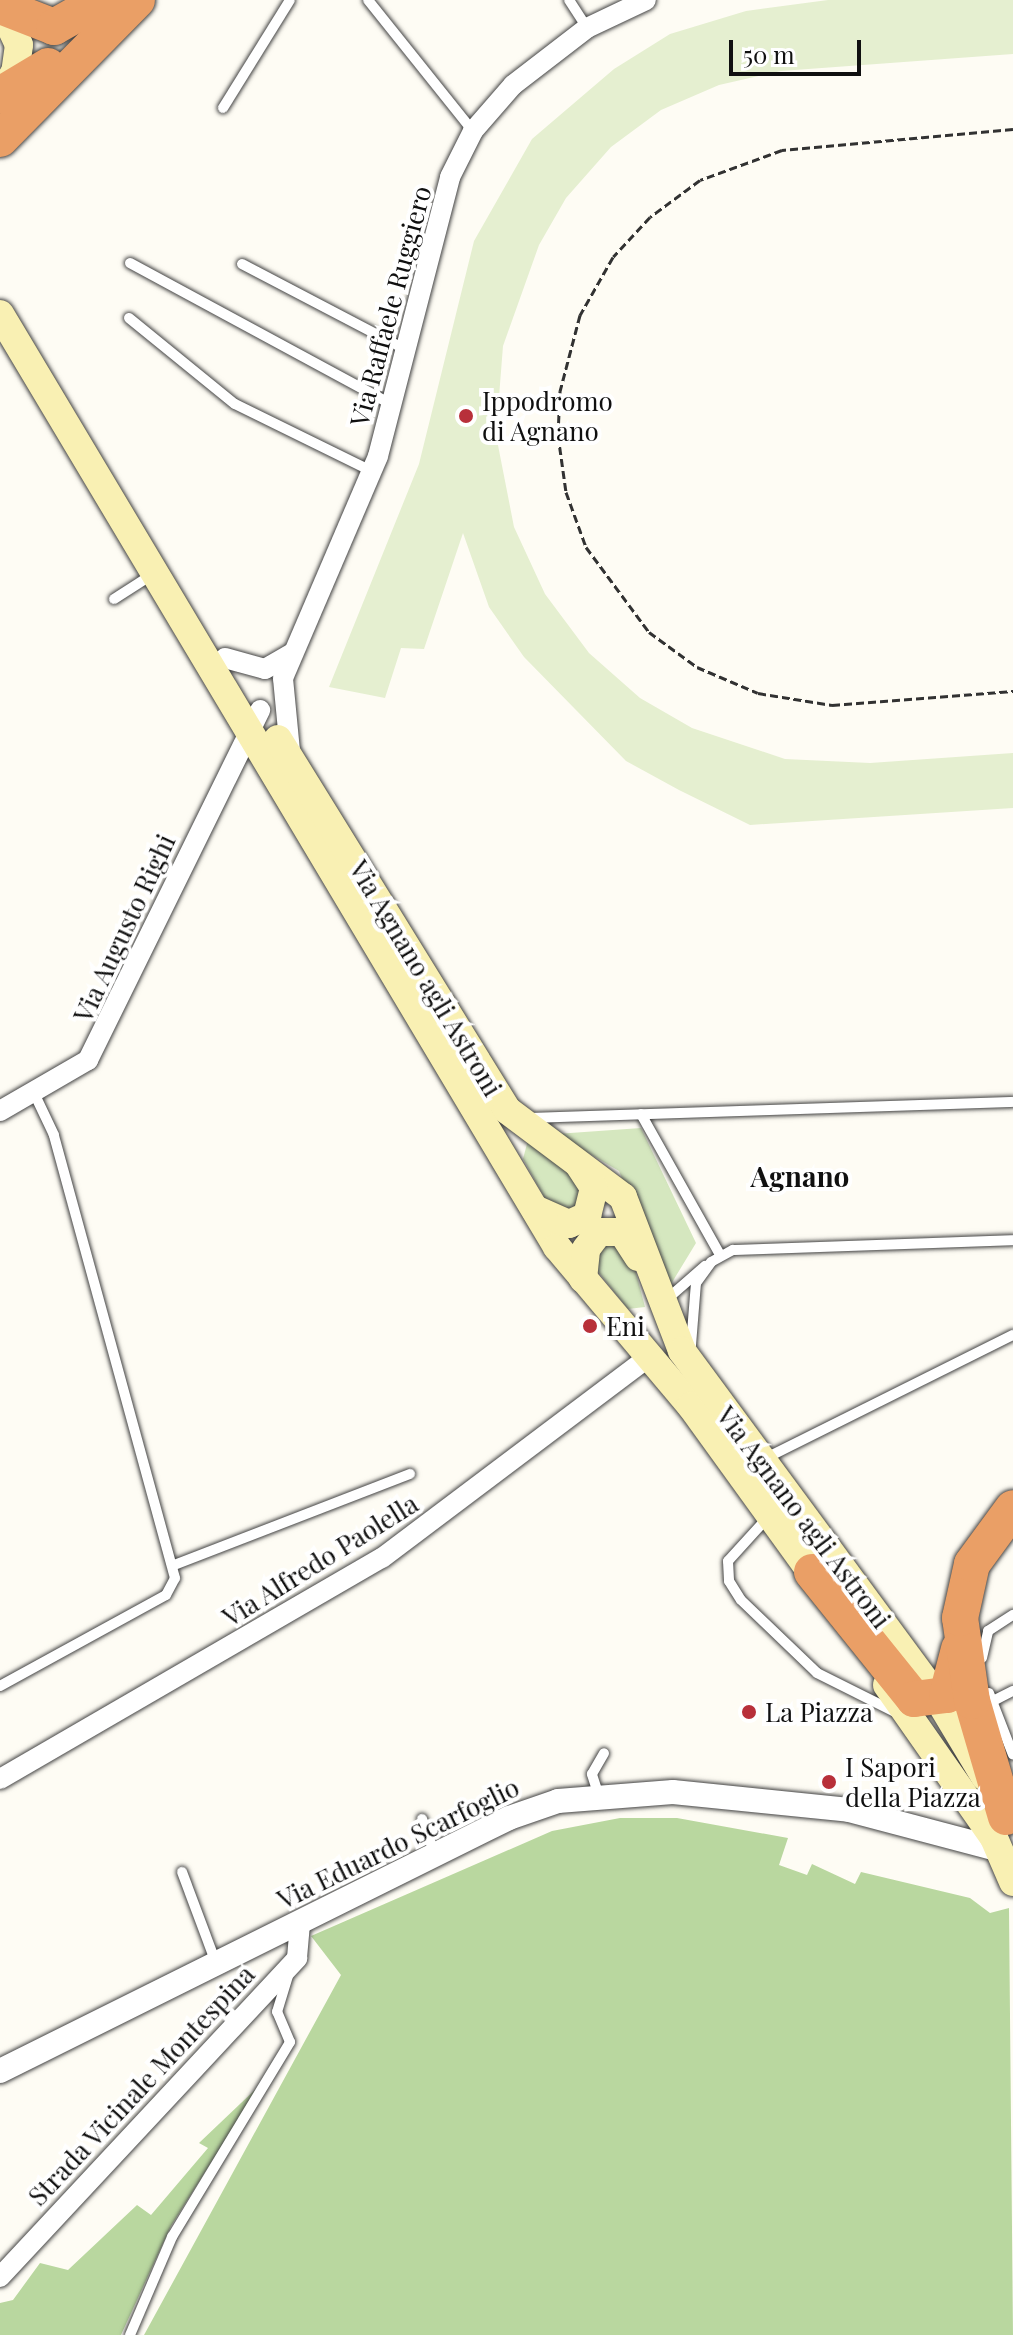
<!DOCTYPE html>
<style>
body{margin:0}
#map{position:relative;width:1013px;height:2335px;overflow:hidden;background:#fefcf4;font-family:"Playfair Display",serif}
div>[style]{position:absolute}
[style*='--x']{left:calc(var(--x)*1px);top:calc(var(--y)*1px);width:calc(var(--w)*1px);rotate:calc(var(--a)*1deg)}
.green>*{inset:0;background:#d5e7bf}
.forest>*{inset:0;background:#b9d79f}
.pitch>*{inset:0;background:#e5efd0}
.path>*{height:3px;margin-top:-1.5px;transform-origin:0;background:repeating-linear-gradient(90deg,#323232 0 8px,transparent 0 12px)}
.roads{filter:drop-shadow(0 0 2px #434343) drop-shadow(0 0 2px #434343)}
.service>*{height:10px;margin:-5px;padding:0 5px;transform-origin:5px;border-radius:5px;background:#fff}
.minor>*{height:20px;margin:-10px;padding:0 10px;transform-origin:10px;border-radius:10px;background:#fff}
.tertiary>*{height:24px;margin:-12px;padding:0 12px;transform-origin:12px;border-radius:12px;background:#fff}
.secondary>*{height:28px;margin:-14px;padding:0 14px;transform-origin:14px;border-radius:14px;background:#f9f0b3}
.motorway>*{height:36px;margin:-18px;padding:0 18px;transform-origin:18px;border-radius:18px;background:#ea9f66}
.dots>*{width:22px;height:22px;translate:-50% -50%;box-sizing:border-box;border:4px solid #fff;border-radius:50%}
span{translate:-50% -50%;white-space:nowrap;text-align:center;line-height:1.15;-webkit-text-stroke:8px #fff;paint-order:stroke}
.street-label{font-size:26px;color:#101010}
.poi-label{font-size:26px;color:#101010}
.left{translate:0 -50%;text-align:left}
.neighbourhood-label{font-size:28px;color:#101010;font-weight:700}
.scale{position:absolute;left:729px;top:40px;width:132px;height:36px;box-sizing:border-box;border:4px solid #101010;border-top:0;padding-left:10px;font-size:24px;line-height:28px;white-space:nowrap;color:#101010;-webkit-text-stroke:6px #fff;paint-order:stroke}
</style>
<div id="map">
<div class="green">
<div style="clip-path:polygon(641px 1128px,696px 1243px,668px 1289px,619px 1171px,556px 1134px)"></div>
<div style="clip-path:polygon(528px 1140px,580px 1183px,586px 1197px,570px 1215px,547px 1202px,523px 1159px)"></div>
<div style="clip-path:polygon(606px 1238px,630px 1250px,645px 1307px,628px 1309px,596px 1269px,597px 1245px)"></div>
</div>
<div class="forest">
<div style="clip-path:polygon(620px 1818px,677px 1818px,788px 1838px,779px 1865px,807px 1875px,812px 1864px,855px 1884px,861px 1872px,970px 1898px,990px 1913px,1009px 1908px,1013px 2335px,144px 2335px,341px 1975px,311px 1936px,552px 1831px)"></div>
<div style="clip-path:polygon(260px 2085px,171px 2226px,121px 2335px,0 2335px,0 2303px,13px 2300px,40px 2263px,68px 2270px,137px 2205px,151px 2215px,208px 2148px,199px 2143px)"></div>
</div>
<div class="pitch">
<div style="clip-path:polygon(828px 0,1013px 0,1013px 54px,781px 71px,719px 85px,661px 110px,611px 147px,566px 198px,539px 245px,503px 346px,496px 435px,514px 527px,545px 594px,589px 653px,640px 698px,692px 728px,785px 759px,870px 763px,1013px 753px,1013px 808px,750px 825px,679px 790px,626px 761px,524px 657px,489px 607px,463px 533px,424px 649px,401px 648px,385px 698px,329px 687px,419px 464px,474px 241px,532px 139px,614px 69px,670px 34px,746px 11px)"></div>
</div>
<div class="path">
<div style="--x:1013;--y:129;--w:232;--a:174.8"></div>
<div style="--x:782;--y:150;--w:87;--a:159.9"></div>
<div style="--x:700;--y:180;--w:62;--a:143.5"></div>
<div style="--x:650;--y:217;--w:54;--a:132.8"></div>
<div style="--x:613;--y:257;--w:67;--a:119.6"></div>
<div style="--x:580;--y:315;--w:79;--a:104.7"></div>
<div style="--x:560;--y:391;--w:44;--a:92.6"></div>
<div style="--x:558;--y:435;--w:58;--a:82"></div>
<div style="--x:566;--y:492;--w:59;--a:70"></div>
<div style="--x:586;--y:547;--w:106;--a:53.5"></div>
<div style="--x:649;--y:632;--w:59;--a:36.1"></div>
<div style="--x:697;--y:667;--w:66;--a:23.1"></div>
<div style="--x:758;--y:693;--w:75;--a:9.2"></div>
<div style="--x:832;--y:705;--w:182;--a:-4.4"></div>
</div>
<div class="roads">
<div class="service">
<div style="--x:368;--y:0;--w:168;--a:51.3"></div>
<div style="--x:569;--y:0;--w:33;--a:57"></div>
<div style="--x:223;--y:108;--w:127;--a:-58.2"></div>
<div style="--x:130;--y:263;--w:297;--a:28.4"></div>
<div style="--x:242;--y:264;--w:182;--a:27.6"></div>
<div style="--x:129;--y:318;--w:136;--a:39.1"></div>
<div style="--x:235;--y:404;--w:152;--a:26.2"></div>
<div style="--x:114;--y:599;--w:46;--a:-32.7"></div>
<div style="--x:641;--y:1114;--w:162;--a:60.7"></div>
<div style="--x:527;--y:1118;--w:486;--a:-1.9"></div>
<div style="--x:666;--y:1300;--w:52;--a:-41.1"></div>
<div style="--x:691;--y:1345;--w:62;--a:-85.4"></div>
<div style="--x:696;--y:1283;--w:26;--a:-54"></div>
<div style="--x:711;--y:1262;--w:25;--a:-29"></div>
<div style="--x:733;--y:1250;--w:280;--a:-2"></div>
<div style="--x:764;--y:1459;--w:278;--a:-26.5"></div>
<div style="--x:769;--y:1516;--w:61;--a:132.3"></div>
<div style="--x:728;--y:1561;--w:20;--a:87"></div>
<div style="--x:729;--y:1581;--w:22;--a:58"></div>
<div style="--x:741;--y:1600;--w:105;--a:43.8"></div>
<div style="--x:817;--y:1673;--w:94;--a:26.6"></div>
<div style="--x:174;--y:1565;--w:253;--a:-21.1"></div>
<div style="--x:982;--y:1658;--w:28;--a:-77"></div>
<div style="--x:988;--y:1631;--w:30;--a:-33"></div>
<div style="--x:0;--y:1686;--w:189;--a:-28.7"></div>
<div style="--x:166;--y:1595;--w:19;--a:-62"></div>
<div style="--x:175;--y:1578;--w:459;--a:-105.3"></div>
<div style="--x:54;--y:1135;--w:44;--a:-115.4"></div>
<div style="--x:989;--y:1693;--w:66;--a:68.8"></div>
<div style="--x:991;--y:1702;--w:25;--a:-27"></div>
<div style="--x:598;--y:1793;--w:20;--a:-108"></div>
<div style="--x:592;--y:1774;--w:24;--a:-60"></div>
<div style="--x:422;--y:1819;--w:38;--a:70"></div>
<div style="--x:182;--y:1872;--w:97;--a:69.5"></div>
<div style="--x:130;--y:2335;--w:107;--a:-66.8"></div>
<div style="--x:172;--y:2237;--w:228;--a:-58.8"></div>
<div style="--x:290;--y:2042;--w:33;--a:-113"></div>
<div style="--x:277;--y:2012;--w:37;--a:-73"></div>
</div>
<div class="minor">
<div style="--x:225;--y:658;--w:41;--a:15.4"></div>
<div style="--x:265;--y:669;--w:30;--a:-30"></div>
<div style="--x:290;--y:751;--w:73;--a:-95.5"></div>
<div style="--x:283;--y:678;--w:241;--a:-66.8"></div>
<div style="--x:378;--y:456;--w:288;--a:-75.5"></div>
<div style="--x:450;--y:177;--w:51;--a:-63.4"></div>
<div style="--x:473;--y:131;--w:61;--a:-49"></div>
<div style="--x:513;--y:85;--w:93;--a:-37.6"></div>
<div style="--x:587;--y:28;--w:65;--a:-25.4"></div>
<div style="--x:0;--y:1111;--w:102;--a:-30.1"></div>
<div style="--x:88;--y:1060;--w:390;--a:-63.8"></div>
<div style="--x:0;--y:1779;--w:441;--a:-30.1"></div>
<div style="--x:382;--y:1558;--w:334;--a:-37"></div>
<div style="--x:0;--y:2277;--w:436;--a:-47"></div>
<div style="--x:297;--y:1958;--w:37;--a:-85"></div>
</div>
<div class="tertiary">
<div style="--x:0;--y:2071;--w:568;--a:-26.43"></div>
<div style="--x:509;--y:1818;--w:52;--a:-19.1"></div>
<div style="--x:558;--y:1801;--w:115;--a:-4.5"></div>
<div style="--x:673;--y:1792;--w:177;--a:5.8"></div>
<div style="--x:849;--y:1810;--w:156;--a:14.8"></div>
</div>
<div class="secondary">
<div style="--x:0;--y:4;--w:45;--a:65.1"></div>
<div style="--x:19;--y:45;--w:27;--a:98"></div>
<div style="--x:15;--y:72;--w:26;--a:122"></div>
<div style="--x:0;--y:314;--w:1087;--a:59.16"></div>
<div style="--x:557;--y:1247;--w:208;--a:49.9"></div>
<div style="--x:691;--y:1406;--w:223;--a:54.1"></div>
<div style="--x:278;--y:739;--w:436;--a:58.3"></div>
<div style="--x:507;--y:1110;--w:145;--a:36.9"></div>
<div style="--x:623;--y:1197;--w:165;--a:69"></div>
<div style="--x:682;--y:1351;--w:430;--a:53.6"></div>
<div style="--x:937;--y:1697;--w:93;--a:59"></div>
<div style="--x:535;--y:1209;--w:37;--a:24"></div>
<div style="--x:569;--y:1224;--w:20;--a:-24"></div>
<div style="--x:587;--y:1216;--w:29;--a:-76"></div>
<div style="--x:594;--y:1188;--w:27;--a:-123"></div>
<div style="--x:583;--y:1279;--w:30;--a:-84"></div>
<div style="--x:586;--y:1249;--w:21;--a:-53"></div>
<div style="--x:599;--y:1232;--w:23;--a:0"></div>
<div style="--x:622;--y:1232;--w:30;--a:57"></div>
<div style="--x:887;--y:1685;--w:187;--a:55"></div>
<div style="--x:994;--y:1838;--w:48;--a:66.6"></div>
</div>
<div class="motorway">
<div style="--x:3;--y:7;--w:55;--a:21.4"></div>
<div style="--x:54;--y:27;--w:55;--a:-29.4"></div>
<div style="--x:0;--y:95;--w:56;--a:-31.1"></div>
<div style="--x:0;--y:139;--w:195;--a:-45.4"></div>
<div style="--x:812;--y:1572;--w:163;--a:51.2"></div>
<div style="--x:914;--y:1699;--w:33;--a:-7"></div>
<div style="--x:947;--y:1695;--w:48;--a:-75.4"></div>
<div style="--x:1006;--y:1817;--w:121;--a:-106.3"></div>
<div style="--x:972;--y:1701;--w:84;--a:-98.2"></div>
<div style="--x:960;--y:1618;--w:55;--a:-77.5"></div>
<div style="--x:972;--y:1564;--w:69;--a:-53.8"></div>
</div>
</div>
<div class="dots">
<div style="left:466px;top:416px;background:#b8303a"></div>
<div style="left:590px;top:1326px;background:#b8303a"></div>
<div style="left:749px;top:1712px;background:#b8303a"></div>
<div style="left:829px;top:1782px;background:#b8303a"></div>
</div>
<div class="street-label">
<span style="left:390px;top:306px;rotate:-75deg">Via Raffaele Ruggiero</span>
<span style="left:124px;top:928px;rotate:-65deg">Via Augusto Righi</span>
<span style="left:426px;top:978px;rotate:59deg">Via Agnano agli Astroni</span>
<span style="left:804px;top:1517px;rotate:53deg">Via Agnano agli Astroni</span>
<span style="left:320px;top:1560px;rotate:-32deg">Via Alfredo Paolella</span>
<span style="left:398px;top:1843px;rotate:-26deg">Via Eduardo Scarfoglio</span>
<span style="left:141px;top:2085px;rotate:-47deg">Strada Vicinale Montespina</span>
</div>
<div class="poi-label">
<span class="left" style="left:482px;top:416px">Ippodromo<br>di Agnano</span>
<span class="left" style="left:606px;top:1326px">Eni</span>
<span class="left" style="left:765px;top:1712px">La Piazza</span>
<span class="left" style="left:845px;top:1782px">I Sapori<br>della Piazza</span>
</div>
<div class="neighbourhood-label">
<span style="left:800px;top:1176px">Agnano</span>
</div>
<div class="scale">50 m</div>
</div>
